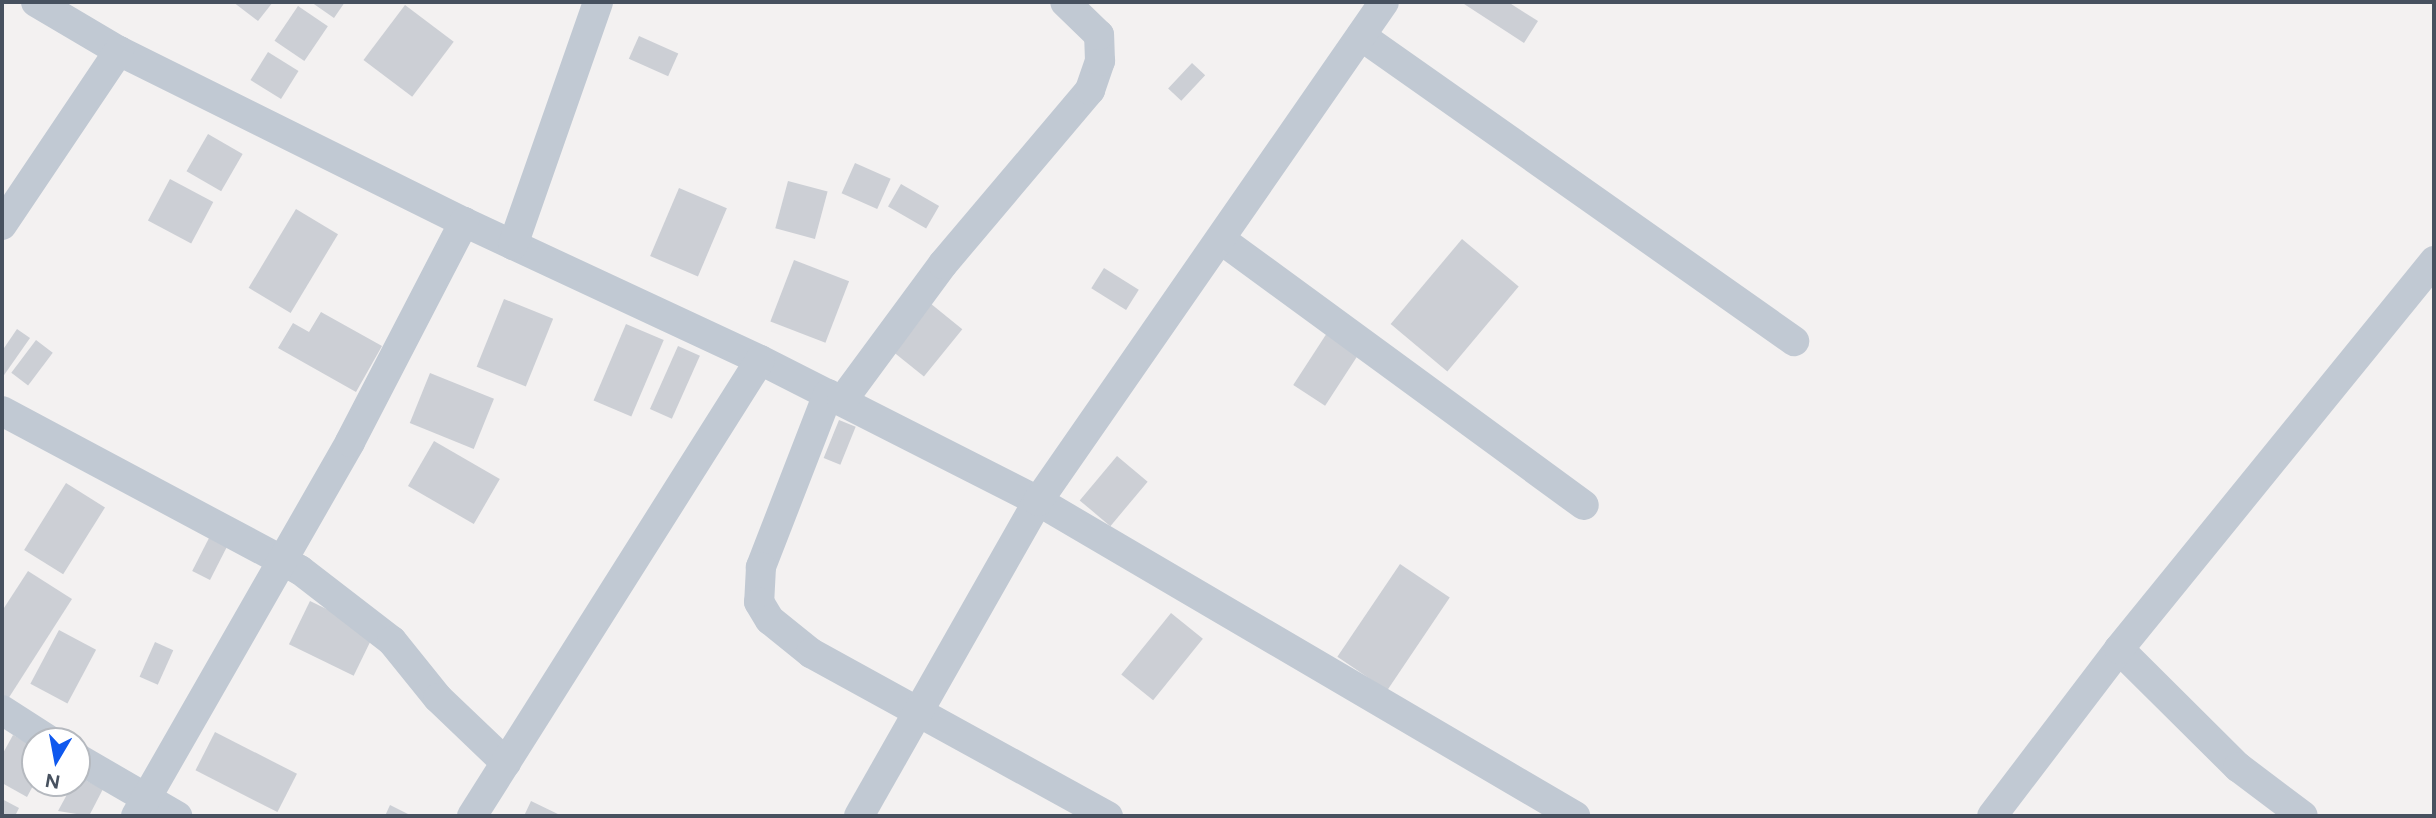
<!DOCTYPE html>
<style>
body{margin:0}
#map{position:relative;width:2436px;height:818px;overflow:hidden;background:#f3f1f1;font-family:Figtree,sans-serif}
div>[style]{position:absolute}
[style*='--x']{left:calc(var(--x)*1px);top:calc(var(--y)*1px);width:calc(var(--w)*1px);rotate:calc(var(--a)*1deg)}
.building>*{inset:0;background:#cccfd5;transform-origin:0 0}
.minor>*{height:30px;margin:-15px;padding:0 15px;transform-origin:15px;border-radius:15px;background:#c1c9d3}
span{translate:-50% -50%;white-space:nowrap;text-align:center;line-height:1.15;-webkit-text-stroke:6px #fff;paint-order:stroke}
.frame{position:absolute;inset:0;border:4px solid #47515f;pointer-events:none}
.north{position:absolute;left:21px;top:727px;width:70px;height:70px;box-sizing:border-box;background:#fff;border:2px solid #b5b9bf;border-radius:50%;rotate:190deg;font-size:19px;font-weight:700;line-height:28px;text-align:center;color:#47515f}
.north::after{content:'';display:block;margin:auto;width:24px;height:32px;background:#0f58ee;clip-path:polygon(50% 0,100% 100%,50% 72%,0 100%)}
</style>
<div id="map">
<div class="building">
<div style="clip-path:polygon(233px 2px,273px 2px,258px 21px)"></div>
<div style="clip-path:polygon(311px 2px,345px 2px,334px 18px)"></div>
<div style="clip-path:polygon(1461px 2px,1508px 2px,1538px 21px,1524px 43px)"></div>
<div style="left:405px;top:5px;width:61px;height:69px;rotate:37deg"></div>
<div style="left:298px;top:6px;width:36px;height:42px;rotate:34deg"></div>
<div style="left:639px;top:36px;width:43px;height:25px;rotate:24deg"></div>
<div style="left:268px;top:52px;width:36px;height:33px;rotate:32deg"></div>
<div style="left:1192px;top:63px;width:18px;height:35px;rotate:43deg"></div>
<div style="left:208px;top:134px;width:40px;height:43px;rotate:30deg"></div>
<div style="left:855px;top:163px;width:39px;height:33px;rotate:24deg"></div>
<div style="left:170px;top:179px;width:49px;height:47px;rotate:28deg"></div>
<div style="left:788px;top:181px;width:41px;height:49px;rotate:15deg"></div>
<div style="left:901px;top:184px;width:44px;height:26px;rotate:30deg"></div>
<div style="left:679px;top:188px;width:52px;height:74px;rotate:23deg"></div>
<div style="left:296px;top:209px;width:49px;height:92px;rotate:31deg"></div>
<div style="left:1462px;top:239px;width:74px;height:111px;rotate:40deg"></div>
<div style="left:794px;top:260px;width:59px;height:66px;rotate:21deg"></div>
<div style="left:1104px;top:268px;width:41px;height:24px;rotate:32deg"></div>
<div style="left:504px;top:299px;width:53px;height:73px;rotate:22deg"></div>
<div style="left:925px;top:299px;width:48px;height:61px;rotate:39deg"></div>
<div style="clip-path:polygon(321px 312px,382px 346px,356px 392px,278px 348px,293px 323px,309px 332px)"></div>
<div style="left:626px;top:324px;width:41px;height:83px;rotate:23deg"></div>
<div style="clip-path:polygon(17px 329px,30px 338px,2px 378px,2px 351px)"></div>
<div style="left:1327px;top:333px;width:38px;height:62px;rotate:33deg"></div>
<div style="left:36px;top:340px;width:21px;height:41px;rotate:37deg"></div>
<div style="left:678px;top:346px;width:24px;height:69px;rotate:24deg"></div>
<div style="left:430px;top:373px;width:69px;height:54px;rotate:22deg"></div>
<div style="left:839px;top:420px;width:18px;height:41px;rotate:22deg"></div>
<div style="left:434px;top:441px;width:76px;height:52px;rotate:30deg"></div>
<div style="left:1117px;top:456px;width:40px;height:58px;rotate:40deg"></div>
<div style="left:66px;top:483px;width:46px;height:79px;rotate:32deg"></div>
<div style="left:209px;top:538px;width:20px;height:37px;rotate:27deg"></div>
<div style="left:1400px;top:564px;width:60px;height:112px;rotate:34deg"></div>
<div style="clip-path:polygon(28px 571px,72px 599px,8px 699px,2px 695px,2px 611px)"></div>
<div style="left:310px;top:601px;width:72px;height:48px;rotate:26deg"></div>
<div style="left:1171px;top:613px;width:41px;height:79px;rotate:39deg"></div>
<div style="left:59px;top:630px;width:42px;height:61px;rotate:28deg"></div>
<div style="left:155px;top:642px;width:20px;height:38px;rotate:24deg"></div>
<div style="left:215px;top:732px;width:92px;height:43px;rotate:27deg"></div>
<div style="clip-path:polygon(13px 735px,35px 747px,35px 782px,27px 797px,2px 783px,2px 755px)"></div>
<div style="clip-path:polygon(77px 776px,103px 789px,89px 816px,58px 811px)"></div>
<div style="clip-path:polygon(2px 799px,19px 808px,15px 816px,2px 816px)"></div>
<div style="clip-path:polygon(531px 801px,562px 816px,524px 816px)"></div>
<div style="clip-path:polygon(390px 805px,412px 816px,385px 816px)"></div>
</div>
<div class="minor">
<div style="--x:36;--y:2;--w:96;--a:30.6"></div>
<div style="--x:119;--y:51;--w:385;--a:26.4"></div>
<div style="--x:464;--y:222;--w:327;--a:25"></div>
<div style="--x:760;--y:360;--w:312;--a:26.9"></div>
<div style="--x:1038;--y:501;--w:623;--a:30.4"></div>
<div style="--x:1361;--y:36;--w:530;--a:35.16"></div>
<div style="--x:2;--y:225;--w:210;--a:-56.1"></div>
<div style="--x:1223;--y:241;--w:447;--a:36.2"></div>
<div style="--x:513;--y:245;--w:257;--a:-70.7"></div>
<div style="--x:828;--y:394;--w:186;--a:111.2"></div>
<div style="--x:761;--y:567;--w:35;--a:93"></div>
<div style="--x:759;--y:602;--w:21;--a:59"></div>
<div style="--x:770;--y:620;--w:53;--a:38.8"></div>
<div style="--x:811;--y:653;--w:339;--a:28.8"></div>
<div style="--x:842;--y:401;--w:170;--a:-53.6"></div>
<div style="--x:943;--y:264;--w:228;--a:-49.8"></div>
<div style="--x:1090;--y:90;--w:31;--a:-71"></div>
<div style="--x:1100;--y:61;--w:26;--a:-92"></div>
<div style="--x:1099;--y:35;--w:47;--a:-135.9"></div>
<div style="--x:2;--y:411;--w:338;--a:28.1"></div>
<div style="--x:300;--y:570;--w:116;--a:37.7"></div>
<div style="--x:392;--y:641;--w:73;--a:51.1"></div>
<div style="--x:438;--y:698;--w:94;--a:43.7"></div>
<div style="--x:2119;--y:649;--w:168;--a:44.8"></div>
<div style="--x:2238;--y:767;--w:81;--a:37"></div>
<div style="--x:2;--y:710;--w:57;--a:32.9"></div>
<div style="--x:77;--y:758;--w:116;--a:30.1"></div>
<div style="--x:136;--y:816;--w:431;--a:-60.2"></div>
<div style="--x:350;--y:442;--w:248;--a:-62.6"></div>
<div style="--x:472;--y:816;--w:539;--a:-57.72"></div>
<div style="--x:859;--y:816;--w:362;--a:-60.4"></div>
<div style="--x:1038;--y:501;--w:607;--a:-55.26"></div>
<div style="--x:1992;--y:816;--w:210;--a:-52.7"></div>
<div style="--x:2119;--y:649;--w:500;--a:-50.9"></div>
</div>
<div class="frame"></div>
<div class="north">N</div>
</div>
